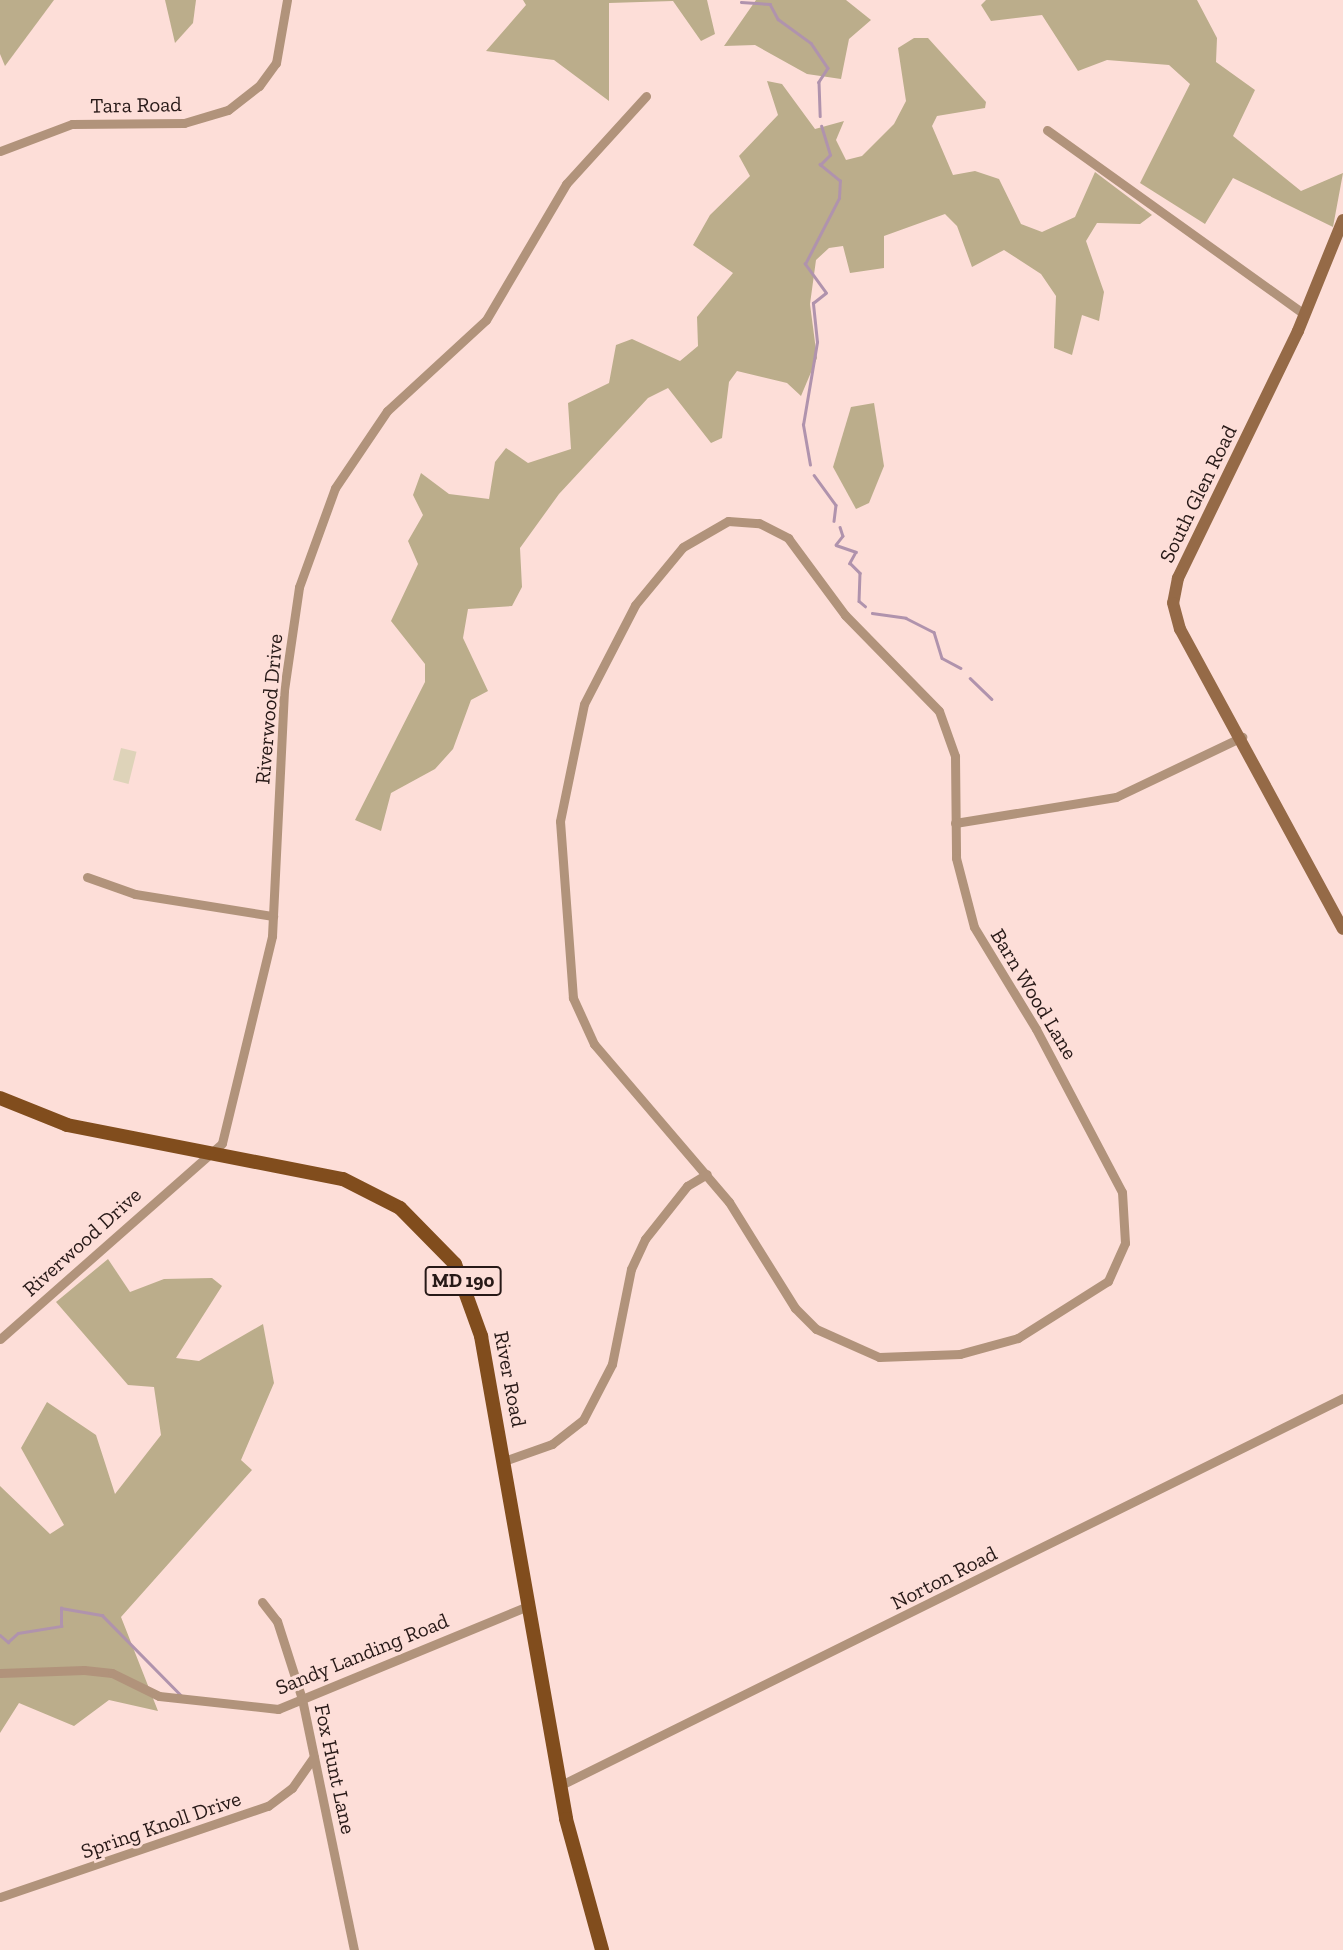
<!DOCTYPE html>
<style>
body{margin:0}
#map{position:relative;width:1343px;height:1950px;overflow:hidden;background:#fdded8;font-family:"Zilla Slab",serif}
div>[style]{position:absolute}
[style*='--x']{left:calc(var(--x)*1px);top:calc(var(--y)*1px);width:calc(var(--w)*1px);rotate:calc(var(--a)*1deg)}
.green>*{inset:0;background:#ded3b9;transform-origin:0 0}
.forest>*{inset:0;background:#bbad8b}
.stream>*{height:2.5px;margin:-1.25px;padding:0 1.25px;transform-origin:1.25px;border-radius:1.25px;background:#b093ad}
.minor>*{height:9px;margin:-4.5px;padding:0 4.5px;transform-origin:4.5px;border-radius:4.5px;background:#b1937b}
.secondary>*{height:12px;margin:-6px;padding:0 6px;transform-origin:6px;border-radius:6px;background:#956a47}
.primary>*{height:14px;margin:-7px;padding:0 7px;transform-origin:7px;border-radius:7px;background:#814d1d}
span{translate:-50% -50%;white-space:nowrap;text-align:center;line-height:1.15;-webkit-text-stroke:6px #fdded8;paint-order:stroke}
.shield-label span{padding:2px 5px;background:#fdded8;border:2px solid;border-radius:5px;-webkit-text-stroke-width:0}
.shield-label{font-size:19px;color:#271917;font-weight:700}
.street-label{font-size:21px;color:#271917}
</style>
<div id="map">
<div class="green">
<div style="left:121px;top:748px;width:16px;height:33px;rotate:14deg"></div>
</div>
<div class="forest">
<div style="clip-path:polygon(0 0,54px 0,5px 66px,0 54px)"></div>
<div style="clip-path:polygon(165px 0,196px 0,193px 23px,175px 43px)"></div>
<div style="clip-path:polygon(523px 0,707px 0,715px 34px,701px 41px,673px 1px,609px 3px,609px 101px,554px 60px,486px 51px,526px 5px)"></div>
<div style="clip-path:polygon(756px 0,846px 0,871px 20px,849px 39px,841px 79px,807px 74px,755px 45px,724px 46px)"></div>
<div style="clip-path:polygon(986px 0,1197px 0,1217px 38px,1216px 62px,1255px 90px,1233px 136px,1301px 191px,1343px 173px,1333px 227px,1233px 178px,1205px 224px,1140px 183px,1190px 84px,1169px 65px,1107px 60px,1078px 71px,1042px 15px,991px 21px,981px 5px)"></div>
<div style="clip-path:polygon(914px 38px,928px 38px,986px 102px,985px 108px,937px 116px,932px 126px,953px 175px,975px 171px,999px 179px,1021px 224px,1042px 232px,1075px 217px,1095px 172px,1152px 215px,1140px 224px,1097px 223px,1086px 241px,1104px 292px,1099px 321px,1082px 315px,1072px 355px,1054px 348px,1056px 296px,1041px 274px,1004px 250px,972px 267px,957px 226px,945px 214px,884px 236px,884px 268px,850px 273px,843px 246px,829px 248px,816px 260px,810px 304px,817px 358px,801px 396px,787px 383px,737px 371px,729px 382px,722px 438px,711px 443px,668px 388px,648px 398px,559px 494px,520px 548px,522px 587px,512px 606px,468px 609px,463px 638px,488px 691px,471px 700px,453px 749px,435px 769px,391px 793px,381px 831px,355px 820px,425px 682px,425px 664px,391px 621px,418px 564px,408px 541px,423px 515px,413px 495px,421px 473px,449px 494px,489px 499px,495px 462px,506px 448px,528px 463px,571px 449px,568px 403px,609px 383px,616px 345px,632px 339px,680px 361px,698px 346px,697px 317px,733px 273px,693px 245px,710px 215px,750px 176px,739px 156px,778px 115px,767px 81px,782px 84px,815px 129px,844px 121px,836px 140px,846px 160px,862px 156px,894px 124px,906px 101px,898px 48px)"></div>
<div style="clip-path:polygon(874px 403px,884px 466px,869px 503px,856px 509px,833px 467px,851px 407px)"></div>
<div style="clip-path:polygon(108px 1259px,130px 1292px,164px 1279px,212px 1278px,222px 1286px,176px 1358px,199px 1361px,263px 1324px,274px 1383px,241px 1460px,252px 1470px,121px 1617px,158px 1711px,109px 1700px,74px 1726px,19px 1703px,0 1733px,0 1486px,50px 1534px,64px 1525px,21px 1448px,47px 1402px,96px 1435px,115px 1494px,161px 1435px,154px 1387px,128px 1385px,56px 1302px)"></div>
</div>
<div class="stream">
<div style="--x:741;--y:2;--w:29;--a:4"></div>
<div style="--x:770;--y:4;--w:17;--a:62"></div>
<div style="--x:778;--y:19;--w:41;--a:36"></div>
<div style="--x:811;--y:43;--w:30;--a:56"></div>
<div style="--x:828;--y:68;--w:17;--a:123"></div>
<div style="--x:819;--y:82;--w:34;--a:88"></div>
<div style="--x:810;--y:465;--w:41;--a:-99.9"></div>
<div style="--x:803;--y:425;--w:84;--a:-80.4"></div>
<div style="--x:817;--y:342;--w:39;--a:-96"></div>
<div style="--x:813;--y:303;--w:16;--a:-38"></div>
<div style="--x:826;--y:293;--w:36;--a:-126"></div>
<div style="--x:805;--y:264;--w:74;--a:-62.7"></div>
<div style="--x:839;--y:198;--w:17;--a:-87"></div>
<div style="--x:840;--y:181;--w:26;--a:-141"></div>
<div style="--x:820;--y:165;--w:14;--a:-45"></div>
<div style="--x:830;--y:155;--w:30;--a:-107"></div>
<div style="--x:814;--y:475;--w:37;--a:54"></div>
<div style="--x:836;--y:505;--w:16;--a:97"></div>
<div style="--x:840;--y:527;--w:9;--a:72"></div>
<div style="--x:843;--y:536;--w:11;--a:128"></div>
<div style="--x:836;--y:545;--w:21;--a:19"></div>
<div style="--x:856;--y:552;--w:13;--a:119"></div>
<div style="--x:850;--y:563;--w:14;--a:45"></div>
<div style="--x:860;--y:573;--w:28;--a:92"></div>
<div style="--x:859;--y:601;--w:8;--a:40"></div>
<div style="--x:872;--y:613;--w:34;--a:8"></div>
<div style="--x:906;--y:618;--w:31;--a:27"></div>
<div style="--x:934;--y:632;--w:27;--a:73"></div>
<div style="--x:942;--y:658;--w:21;--a:28"></div>
<div style="--x:970;--y:678;--w:30;--a:44"></div>
<div style="--x:0;--y:1635;--w:11;--a:41"></div>
<div style="--x:8;--y:1642;--w:13;--a:-42"></div>
<div style="--x:18;--y:1633;--w:44;--a:-9.2"></div>
<div style="--x:61;--y:1626;--w:18;--a:-90"></div>
<div style="--x:61;--y:1608;--w:42;--a:9.7"></div>
<div style="--x:102;--y:1615;--w:114;--a:45.4"></div>
</div>
<div class="minor">
<div style="--x:1047;--y:130;--w:317;--a:35.6"></div>
<div style="--x:0;--y:151;--w:77;--a:-20.6"></div>
<div style="--x:72;--y:124;--w:112;--a:-0.5"></div>
<div style="--x:184;--y:123;--w:46;--a:-16.5"></div>
<div style="--x:228;--y:110;--w:39;--a:-38"></div>
<div style="--x:259;--y:86;--w:29;--a:-54"></div>
<div style="--x:276;--y:63;--w:64;--a:-80.1"></div>
<div style="--x:728;--y:521;--w:31;--a:4"></div>
<div style="--x:759;--y:523;--w:33;--a:27"></div>
<div style="--x:788;--y:538;--w:96;--a:53.5"></div>
<div style="--x:845;--y:615;--w:134;--a:45.6"></div>
<div style="--x:939;--y:711;--w:48;--a:70.4"></div>
<div style="--x:955;--y:756;--w:102;--a:89.4"></div>
<div style="--x:956;--y:858;--w:71;--a:75.4"></div>
<div style="--x:974;--y:927;--w:119;--a:58.7"></div>
<div style="--x:1036;--y:1029;--w:184;--a:62.2"></div>
<div style="--x:1122;--y:1192;--w:51;--a:86.6"></div>
<div style="--x:1125;--y:1243;--w:42;--a:114.1"></div>
<div style="--x:1108;--y:1281;--w:107;--a:147.7"></div>
<div style="--x:1018;--y:1338;--w:60;--a:164.6"></div>
<div style="--x:960;--y:1354;--w:81;--a:177.9"></div>
<div style="--x:879;--y:1357;--w:69;--a:-156"></div>
<div style="--x:816;--y:1329;--w:30;--a:-135"></div>
<div style="--x:795;--y:1308;--w:125;--a:-121.9"></div>
<div style="--x:729;--y:1202;--w:208;--a:-130.5"></div>
<div style="--x:594;--y:1044;--w:51;--a:-114.5"></div>
<div style="--x:573;--y:998;--w:177;--a:-94.2"></div>
<div style="--x:560;--y:821;--w:119;--a:-78.4"></div>
<div style="--x:584;--y:704;--w:111;--a:-62.7"></div>
<div style="--x:635;--y:605;--w:75;--a:-50.4"></div>
<div style="--x:683;--y:547;--w:52;--a:-30"></div>
<div style="--x:955;--y:823;--w:163;--a:-9.2"></div>
<div style="--x:1116;--y:797;--w:140;--a:-25.5"></div>
<div style="--x:87;--y:877;--w:51;--a:19.5"></div>
<div style="--x:135;--y:894;--w:140;--a:9.1"></div>
<div style="--x:0;--y:1339;--w:296;--a:-41.4"></div>
<div style="--x:222;--y:1143;--w:213;--a:-76.4"></div>
<div style="--x:272;--y:936;--w:246;--a:-87.2"></div>
<div style="--x:284;--y:690;--w:104;--a:-81.7"></div>
<div style="--x:299;--y:587;--w:105;--a:-70"></div>
<div style="--x:335;--y:488;--w:93;--a:-56"></div>
<div style="--x:387;--y:411;--w:134;--a:-42.6"></div>
<div style="--x:486;--y:320;--w:158;--a:-59.5"></div>
<div style="--x:566;--y:184;--w:119;--a:-47.7"></div>
<div style="--x:504;--y:1461;--w:51;--a:-19.5"></div>
<div style="--x:552;--y:1444;--w:39;--a:-38"></div>
<div style="--x:583;--y:1420;--w:63;--a:-62.6"></div>
<div style="--x:612;--y:1364;--w:97;--a:-78.7"></div>
<div style="--x:631;--y:1269;--w:33;--a:-65"></div>
<div style="--x:645;--y:1239;--w:68;--a:-51.6"></div>
<div style="--x:687;--y:1186;--w:23;--a:-31"></div>
<div style="--x:262;--y:1602;--w:24;--a:52"></div>
<div style="--x:277;--y:1621;--w:82;--a:72.2"></div>
<div style="--x:302;--y:1699;--w:256;--a:78.3"></div>
<div style="--x:0;--y:1673;--w:84;--a:-2"></div>
<div style="--x:84;--y:1670;--w:28;--a:6"></div>
<div style="--x:112;--y:1673;--w:52;--a:26.1"></div>
<div style="--x:159;--y:1696;--w:120;--a:6.2"></div>
<div style="--x:278;--y:1709;--w:270;--a:-22.4"></div>
<div style="--x:559;--y:1786;--w:875;--a:-26.33"></div>
<div style="--x:0;--y:1897;--w:283;--a:-18.8"></div>
<div style="--x:268;--y:1806;--w:30;--a:-37"></div>
<div style="--x:292;--y:1788;--w:38;--a:-55"></div>
</div>
<div class="secondary">
<div style="--x:1343;--y:220;--w:120;--a:112.1"></div>
<div style="--x:1298;--y:331;--w:275;--a:115.9"></div>
<div style="--x:1178;--y:578;--w:25;--a:101"></div>
<div style="--x:1173;--y:603;--w:27;--a:75"></div>
<div style="--x:1180;--y:629;--w:341;--a:61.5"></div>
</div>
<div class="primary">
<div style="--x:0;--y:1098;--w:72;--a:21.9"></div>
<div style="--x:67;--y:1125;--w:281;--a:11.1"></div>
<div style="--x:343;--y:1179;--w:64;--a:27"></div>
<div style="--x:400;--y:1208;--w:78;--a:45.5"></div>
<div style="--x:455;--y:1264;--w:77;--a:70.1"></div>
<div style="--x:481;--y:1336;--w:490;--a:80"></div>
<div style="--x:566;--y:1819;--w:136;--a:74.6"></div>
</div>
<div class="shield-label">
<span style="left:463px;top:1281px">MD 190</span>
</div>
<div class="street-label">
<span style="left:136px;top:105px;rotate:-1deg">Tara Road</span>
<span style="left:1198px;top:494px;rotate:-64deg">South Glen Road</span>
<span style="left:269px;top:709px;rotate:-85deg">Riverwood Drive</span>
<span style="left:1034px;top:994px;rotate:59deg">Barn Wood Lane</span>
<span style="left:82px;top:1242px;rotate:-42deg">Riverwood Drive</span>
<span style="left:510px;top:1379px;rotate:79deg">River Road</span>
<span style="left:944px;top:1578px;rotate:-27deg">Norton Road</span>
<span style="left:362px;top:1654px;rotate:-22deg">Sandy Landing Road</span>
<span style="left:335px;top:1769px;rotate:78deg">Fox Hunt Lane</span>
<span style="left:161px;top:1825px;rotate:-19deg">Spring Knoll Drive</span>
</div>
</div>
